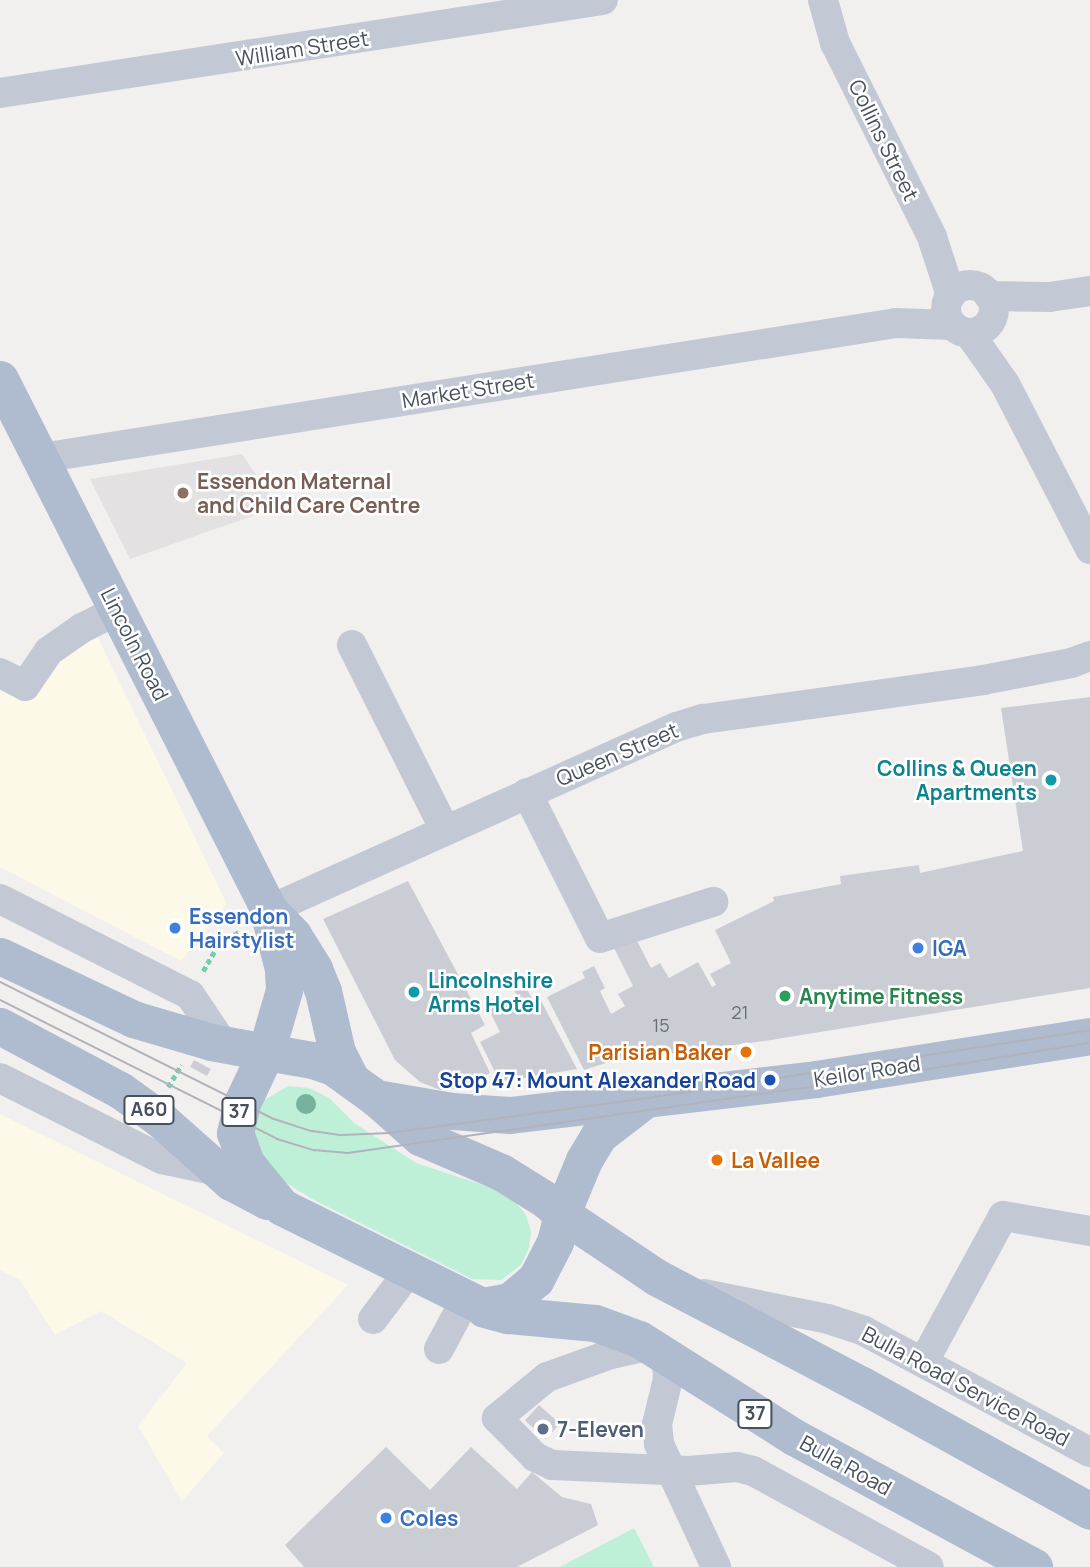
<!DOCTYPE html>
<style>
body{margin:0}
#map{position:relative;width:1090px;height:1567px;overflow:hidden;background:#f2efef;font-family:Manrope,sans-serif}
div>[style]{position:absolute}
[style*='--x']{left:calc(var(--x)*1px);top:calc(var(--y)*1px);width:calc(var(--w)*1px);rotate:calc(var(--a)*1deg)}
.commercial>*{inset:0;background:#fcf9e9}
.education>*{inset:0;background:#e3e1e1}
.green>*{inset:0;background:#beefd7}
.building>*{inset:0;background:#cbcdd5;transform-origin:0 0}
.path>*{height:4.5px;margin-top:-2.25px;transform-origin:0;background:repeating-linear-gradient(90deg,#75cdad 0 5px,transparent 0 8.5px)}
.minor>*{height:30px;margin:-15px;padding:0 15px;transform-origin:15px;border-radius:15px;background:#c3c9d4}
.minor>.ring{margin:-15px;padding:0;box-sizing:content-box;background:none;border:30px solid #c3c9d4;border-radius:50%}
.major>*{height:37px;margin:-18.5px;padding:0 18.5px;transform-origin:18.5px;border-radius:18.5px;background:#afbbce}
.tram>*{height:2px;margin:-1px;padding:0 1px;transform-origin:1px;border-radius:1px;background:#b1b3ba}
.trees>*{width:20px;height:20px;margin:-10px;border-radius:50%;background:#7ab19c}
.dots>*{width:19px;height:19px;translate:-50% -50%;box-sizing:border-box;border:4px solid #fff;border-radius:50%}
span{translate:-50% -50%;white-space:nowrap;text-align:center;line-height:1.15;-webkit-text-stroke:5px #fff;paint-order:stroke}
.number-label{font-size:18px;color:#686f7b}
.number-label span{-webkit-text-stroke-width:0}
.shield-label span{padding:2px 5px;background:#fff;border:2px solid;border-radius:5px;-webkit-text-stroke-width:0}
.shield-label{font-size:19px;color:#47505d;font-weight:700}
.street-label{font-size:21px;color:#47505d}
.education-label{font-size:21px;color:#785e54;font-weight:700}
.left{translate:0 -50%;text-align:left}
.culture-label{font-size:21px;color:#0d838f;font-weight:700}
.right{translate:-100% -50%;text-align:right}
.shop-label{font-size:21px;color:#366cbe;font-weight:700}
.leisure-label{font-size:21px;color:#27864d;font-weight:700}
.food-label{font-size:21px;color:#c56008;font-weight:700}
.transit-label{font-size:21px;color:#164399;font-weight:700}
.service-label{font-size:21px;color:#4e5e75;font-weight:700}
</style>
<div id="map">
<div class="commercial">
<div style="clip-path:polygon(84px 609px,227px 904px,181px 961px,0 867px,0 658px,21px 668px)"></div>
<div style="clip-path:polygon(0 1114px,348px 1285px,207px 1436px,224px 1453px,182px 1501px,138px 1426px,187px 1363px,101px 1311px,55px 1335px,20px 1280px,0 1270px)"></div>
</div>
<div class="education">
<div style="clip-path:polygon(242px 454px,278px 507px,130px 559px,90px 479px)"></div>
</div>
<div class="green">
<div style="clip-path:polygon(289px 1086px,309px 1088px,329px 1098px,354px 1123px,416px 1163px,495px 1189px,515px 1201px,526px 1215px,531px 1232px,529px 1248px,521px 1265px,501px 1280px,472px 1279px,314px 1200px,275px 1176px,249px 1148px,260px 1102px)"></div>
<div style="clip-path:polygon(634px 1528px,654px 1567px,560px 1567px)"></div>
</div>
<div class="building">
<div style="clip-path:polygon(1090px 697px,1090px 988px,771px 1040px,668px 1054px,631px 1055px,584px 1070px,547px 997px,585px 978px,582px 972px,594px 966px,605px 988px,600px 991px,611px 1014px,625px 1006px,618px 994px,633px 986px,611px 942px,635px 937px,651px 968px,660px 963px,669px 978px,698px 962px,712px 987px,716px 985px,710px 974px,731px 963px,715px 930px,774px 901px,773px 897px,841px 884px,840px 876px,919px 865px,920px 873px,1023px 851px,1001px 708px)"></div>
<div style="clip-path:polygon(408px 881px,485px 1025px,471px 1033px,490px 1073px,461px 1088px,440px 1090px,420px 1082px,395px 1060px,323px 919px)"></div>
<div style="clip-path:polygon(525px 985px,533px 1001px,539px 997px,577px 1069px,500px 1082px,480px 1042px,500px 1032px,488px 1008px,507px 999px,512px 1009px,522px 1004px,514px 990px)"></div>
<div style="left:194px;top:1060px;width:19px;height:8px;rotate:28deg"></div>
<div style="left:539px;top:1405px;width:28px;height:21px;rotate:42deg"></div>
<div style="clip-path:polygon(386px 1447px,430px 1490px,471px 1447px,517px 1489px,532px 1472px,562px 1497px,591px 1504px,598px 1525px,517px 1567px,304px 1567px,285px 1545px)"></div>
</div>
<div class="path">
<div style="--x:203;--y:971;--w:32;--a:-60"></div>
<div style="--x:219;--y:943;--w:25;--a:-29"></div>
<div style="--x:168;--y:1087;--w:26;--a:-59"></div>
</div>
<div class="minor">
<div style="--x:823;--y:0;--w:45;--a:74.4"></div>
<div style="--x:835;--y:43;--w:217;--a:63.4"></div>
<div style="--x:932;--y:237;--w:61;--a:71.9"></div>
<div style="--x:0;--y:93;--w:610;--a:-8.77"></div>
<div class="ring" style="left:946px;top:285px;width:18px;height:18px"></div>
<div style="--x:989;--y:296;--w:60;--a:1"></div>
<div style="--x:1049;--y:297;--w:41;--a:-8.3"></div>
<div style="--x:969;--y:333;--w:62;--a:54.8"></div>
<div style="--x:1005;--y:384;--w:186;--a:62.7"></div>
<div style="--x:41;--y:458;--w:866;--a:-8.97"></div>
<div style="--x:896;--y:323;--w:56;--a:2"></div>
<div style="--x:352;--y:645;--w:207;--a:63.3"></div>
<div style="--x:0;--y:673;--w:28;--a:27"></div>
<div style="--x:25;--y:686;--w:42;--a:-55.6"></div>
<div style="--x:49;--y:651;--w:40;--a:-34.9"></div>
<div style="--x:82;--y:628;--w:40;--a:-26.6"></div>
<div style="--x:527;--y:793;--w:162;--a:63.3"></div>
<div style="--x:600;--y:938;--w:119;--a:-17.7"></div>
<div style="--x:0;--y:899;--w:213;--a:26.8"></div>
<div style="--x:190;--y:995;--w:59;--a:56"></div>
<div style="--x:269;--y:910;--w:446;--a:-24.2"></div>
<div style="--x:676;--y:727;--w:28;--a:-17"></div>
<div style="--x:703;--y:719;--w:283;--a:-7.9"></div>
<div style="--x:983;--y:680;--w:90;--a:-10.9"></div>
<div style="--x:1071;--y:663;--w:20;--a:-20"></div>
<div style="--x:0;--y:1078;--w:181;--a:26.6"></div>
<div style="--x:162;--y:1159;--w:56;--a:12.3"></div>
<div style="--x:704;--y:1294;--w:126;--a:11.4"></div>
<div style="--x:828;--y:1319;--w:38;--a:18"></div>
<div style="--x:864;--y:1331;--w:256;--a:28.2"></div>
<div style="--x:373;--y:1319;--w:60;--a:-53.1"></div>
<div style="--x:651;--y:1345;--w:41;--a:167.3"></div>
<div style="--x:611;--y:1354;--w:68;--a:160.2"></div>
<div style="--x:547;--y:1377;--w:65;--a:140.6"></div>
<div style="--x:497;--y:1418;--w:54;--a:45.7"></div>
<div style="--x:535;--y:1457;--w:19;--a:25"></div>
<div style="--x:552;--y:1465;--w:136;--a:2.5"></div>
<div style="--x:688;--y:1471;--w:49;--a:-4.7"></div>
<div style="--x:737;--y:1467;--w:16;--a:14"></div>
<div style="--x:753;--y:1471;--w:200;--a:28.6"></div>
<div style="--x:439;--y:1349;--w:55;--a:-62"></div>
<div style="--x:667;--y:1354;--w:25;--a:88"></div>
<div style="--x:668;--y:1379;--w:46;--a:103.7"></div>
<div style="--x:657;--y:1424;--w:20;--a:84"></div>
<div style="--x:659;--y:1444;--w:136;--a:65.1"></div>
<div style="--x:924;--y:1361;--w:165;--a:-61.4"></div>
<div style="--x:1003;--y:1216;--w:88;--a:9.8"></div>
</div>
<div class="major">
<div style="--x:0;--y:379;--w:595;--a:63.13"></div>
<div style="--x:269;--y:910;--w:35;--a:46"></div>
<div style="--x:293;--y:935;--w:40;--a:58"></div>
<div style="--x:314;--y:969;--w:24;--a:68"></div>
<div style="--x:323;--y:991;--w:63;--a:77.1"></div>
<div style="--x:337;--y:1052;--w:29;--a:63"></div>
<div style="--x:0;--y:956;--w:147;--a:25.3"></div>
<div style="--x:133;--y:1019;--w:81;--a:16.4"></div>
<div style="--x:211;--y:1042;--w:56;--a:10.3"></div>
<div style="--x:266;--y:1052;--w:65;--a:-73.8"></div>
<div style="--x:284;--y:990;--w:21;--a:-93"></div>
<div style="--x:283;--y:969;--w:57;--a:-104.3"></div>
<div style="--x:0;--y:1026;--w:136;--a:28.1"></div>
<div style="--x:120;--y:1090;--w:49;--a:35.9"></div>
<div style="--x:160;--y:1119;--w:95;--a:41.6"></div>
<div style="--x:231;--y:1182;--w:41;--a:27.8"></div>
<div style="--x:266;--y:1052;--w:47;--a:9.9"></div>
<div style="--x:312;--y:1060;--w:22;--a:18"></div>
<div style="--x:333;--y:1067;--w:53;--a:35.8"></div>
<div style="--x:376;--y:1098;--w:59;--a:41.6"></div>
<div style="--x:420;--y:1137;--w:88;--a:23.4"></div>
<div style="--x:501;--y:1172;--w:53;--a:31.9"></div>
<div style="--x:546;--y:1200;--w:21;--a:41"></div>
<div style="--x:562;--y:1214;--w:29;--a:104"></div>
<div style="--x:555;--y:1242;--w:42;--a:117.2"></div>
<div style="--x:536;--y:1279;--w:34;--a:140"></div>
<div style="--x:510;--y:1301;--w:28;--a:170"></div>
<div style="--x:482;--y:1306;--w:223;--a:-153.7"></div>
<div style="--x:282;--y:1207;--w:57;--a:-129.3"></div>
<div style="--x:246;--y:1163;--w:32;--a:-110"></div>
<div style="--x:235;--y:1133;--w:31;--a:-77"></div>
<div style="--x:242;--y:1103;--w:56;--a:-64.8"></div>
<div style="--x:376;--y:1098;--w:77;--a:9.7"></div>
<div style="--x:452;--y:1111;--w:58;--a:3.9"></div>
<div style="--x:510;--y:1115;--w:308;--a:-6.7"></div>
<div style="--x:816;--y:1079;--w:277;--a:-8.9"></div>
<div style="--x:562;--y:1213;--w:57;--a:-67.5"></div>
<div style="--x:584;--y:1160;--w:29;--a:-59"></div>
<div style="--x:599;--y:1135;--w:54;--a:-37.5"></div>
<div style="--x:562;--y:1214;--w:113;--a:33.8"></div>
<div style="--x:656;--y:1277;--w:233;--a:27.7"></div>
<div style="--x:862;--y:1385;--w:260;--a:28.9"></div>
<div style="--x:484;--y:1309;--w:24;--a:15"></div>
<div style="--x:507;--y:1315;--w:88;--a:5.2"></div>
<div style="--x:595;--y:1323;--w:47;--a:20"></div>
<div style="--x:639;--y:1339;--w:183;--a:32.3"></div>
<div style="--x:794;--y:1437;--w:273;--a:28.4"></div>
</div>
<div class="tram">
<div style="--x:0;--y:982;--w:306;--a:26.6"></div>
<div style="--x:274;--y:1119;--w:40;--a:18"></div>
<div style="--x:312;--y:1131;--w:30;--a:8"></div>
<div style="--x:342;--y:1135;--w:48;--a:-2.4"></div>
<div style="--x:390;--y:1133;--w:253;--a:-7.7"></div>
<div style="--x:641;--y:1099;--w:454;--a:-8.7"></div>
<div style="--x:0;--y:1000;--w:310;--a:26.6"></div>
<div style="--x:277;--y:1139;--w:39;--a:17"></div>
<div style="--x:314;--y:1150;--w:34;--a:5"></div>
<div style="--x:348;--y:1153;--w:530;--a:-8.13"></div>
<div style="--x:873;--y:1078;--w:220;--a:-9.2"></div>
</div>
<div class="trees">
<div style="left:306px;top:1104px"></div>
</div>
<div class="dots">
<div style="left:183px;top:493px;background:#8d6e63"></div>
<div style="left:1051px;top:780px;background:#0f9aa8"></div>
<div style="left:175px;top:928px;background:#3f7fe0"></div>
<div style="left:918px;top:948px;background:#3f7fe0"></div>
<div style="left:414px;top:992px;background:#0f9aa8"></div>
<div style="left:785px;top:996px;background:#2e9e5b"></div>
<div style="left:746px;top:1052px;background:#e8710a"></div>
<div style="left:770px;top:1080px;background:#1a4fb4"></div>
<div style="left:717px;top:1160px;background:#e8710a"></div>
<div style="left:543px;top:1429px;background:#5c6f8a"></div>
<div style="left:386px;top:1518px;background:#3f7fe0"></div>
</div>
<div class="number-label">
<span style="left:740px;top:1012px">21</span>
<span style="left:661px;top:1025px">15</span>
</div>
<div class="shield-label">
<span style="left:149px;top:1110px">A60</span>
<span style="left:239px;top:1112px">37</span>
<span style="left:755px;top:1414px">37</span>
</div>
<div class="street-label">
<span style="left:302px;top:48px;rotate:-9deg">William Street</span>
<span style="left:884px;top:140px;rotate:64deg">Collins Street</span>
<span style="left:468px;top:390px;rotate:-9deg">Market Street</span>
<span style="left:135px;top:644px;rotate:63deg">Lincoln Road</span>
<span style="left:617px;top:754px;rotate:-23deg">Queen Street</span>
<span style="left:867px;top:1071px;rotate:-9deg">Keilor Road</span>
<span style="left:966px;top:1386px;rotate:28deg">Bulla Road Service Road</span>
<span style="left:846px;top:1465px;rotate:29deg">Bulla Road</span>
</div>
<div class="education-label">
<span class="left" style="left:197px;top:493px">Essendon Maternal<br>and Child Care Centre</span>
</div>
<div class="culture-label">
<span class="right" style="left:1037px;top:780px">Collins &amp; Queen<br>Apartments</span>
<span class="left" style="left:428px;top:992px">Lincolnshire<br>Arms Hotel</span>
</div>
<div class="shop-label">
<span class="left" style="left:189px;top:928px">Essendon<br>Hairstylist</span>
<span class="left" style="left:932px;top:948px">IGA</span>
<span class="left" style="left:400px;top:1518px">Coles</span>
</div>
<div class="leisure-label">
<span class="left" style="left:799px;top:996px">Anytime Fitness</span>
</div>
<div class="food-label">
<span class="right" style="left:732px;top:1052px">Parisian Baker</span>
<span class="left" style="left:731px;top:1160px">La Vallee</span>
</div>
<div class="transit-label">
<span class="right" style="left:756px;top:1080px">Stop 47: Mount Alexander Road</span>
</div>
<div class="service-label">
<span class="left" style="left:557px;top:1429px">7-Eleven</span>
</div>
</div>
